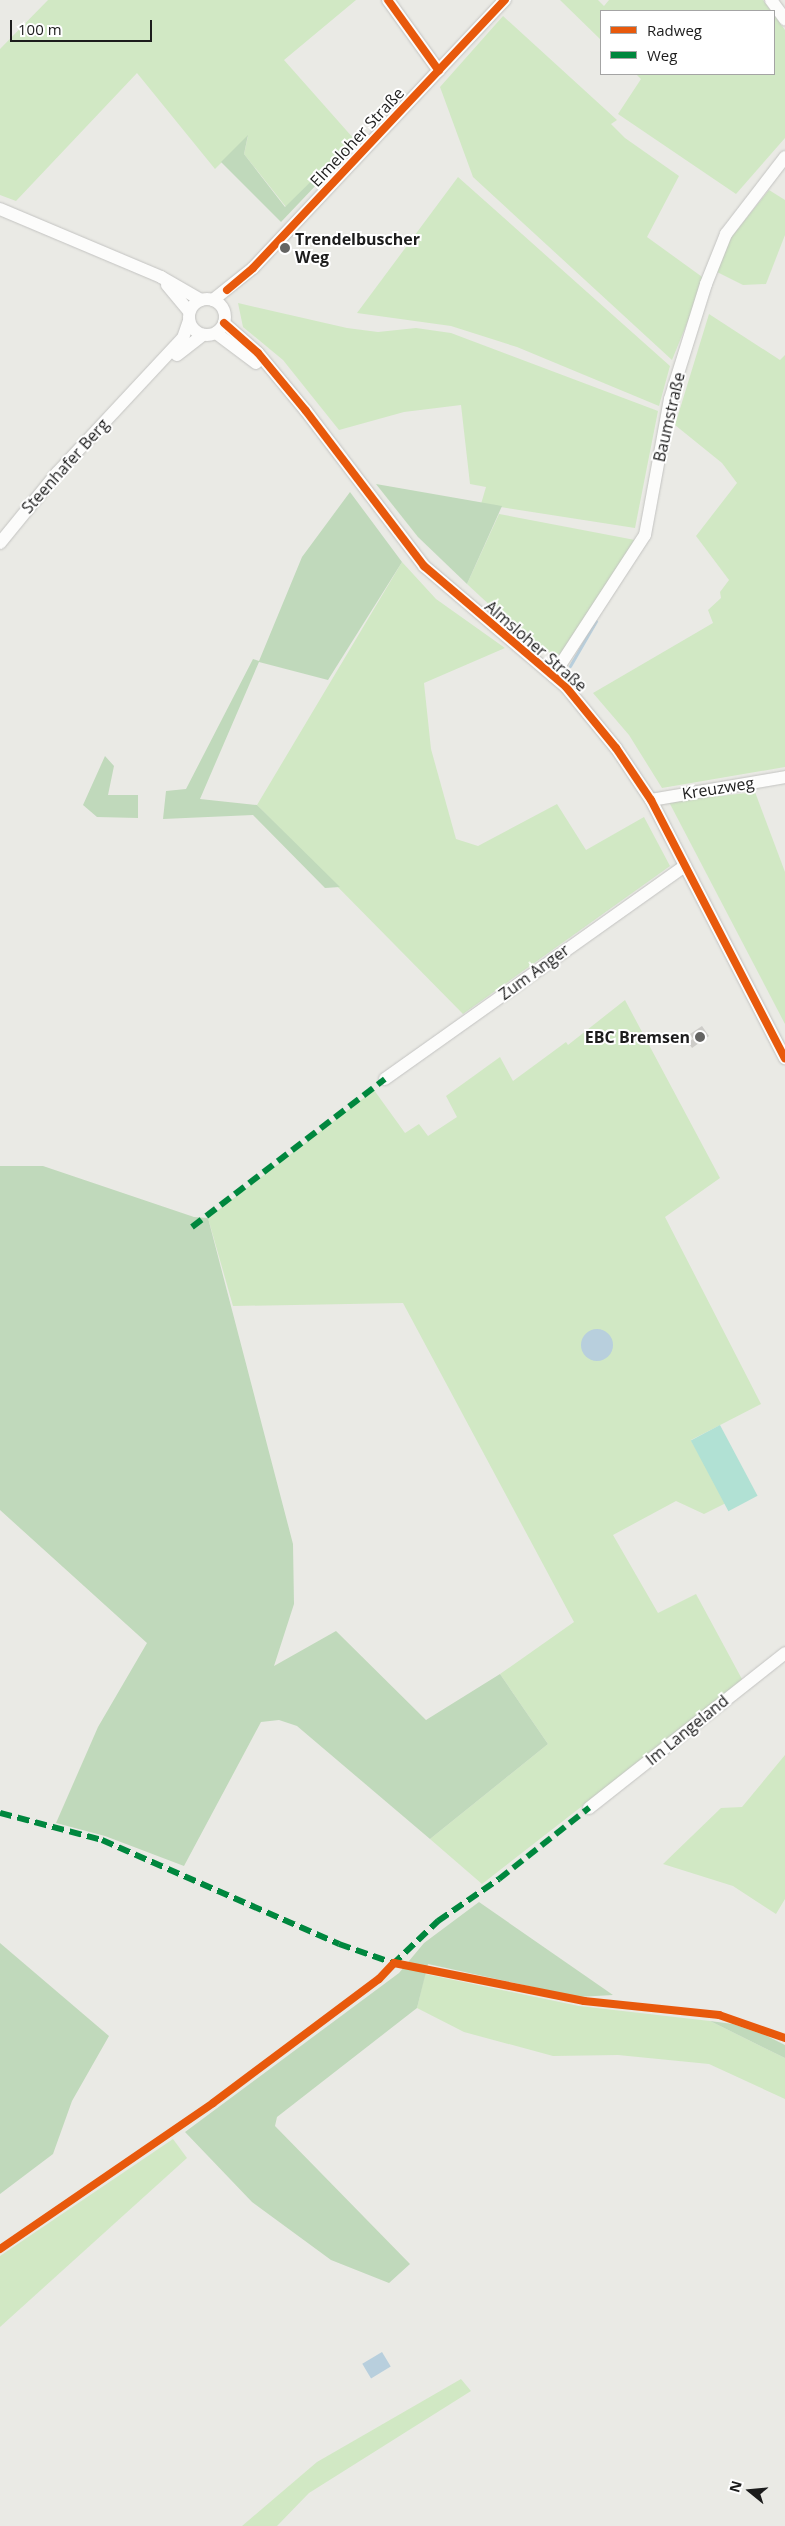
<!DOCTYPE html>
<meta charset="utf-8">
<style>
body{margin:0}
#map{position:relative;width:785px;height:2526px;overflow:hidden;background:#eaeae5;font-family:"Open Sans",sans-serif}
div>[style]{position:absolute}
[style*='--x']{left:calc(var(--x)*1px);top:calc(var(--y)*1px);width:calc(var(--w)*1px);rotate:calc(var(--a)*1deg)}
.grass>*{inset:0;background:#d1e8c4}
.forest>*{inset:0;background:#c0d9bb}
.pitch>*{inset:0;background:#b1e1d4;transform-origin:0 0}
.water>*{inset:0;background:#b8cfdd;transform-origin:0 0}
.round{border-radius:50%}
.stream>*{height:3px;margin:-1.5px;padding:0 1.5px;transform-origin:1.5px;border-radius:1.5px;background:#b8cfdd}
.building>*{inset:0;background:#cdccc8}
.roads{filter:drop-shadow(0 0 1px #c3c3c1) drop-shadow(0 0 1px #c3c3c1)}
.minor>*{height:12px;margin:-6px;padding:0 6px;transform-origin:6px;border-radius:6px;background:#fcfcfb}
.minor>.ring{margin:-6px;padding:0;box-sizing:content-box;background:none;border:12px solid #fcfcfb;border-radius:50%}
.quiet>*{height:6px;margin-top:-3px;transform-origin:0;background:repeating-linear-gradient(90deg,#00873e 0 12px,transparent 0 18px)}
.cycleway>*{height:8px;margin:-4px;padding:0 4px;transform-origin:4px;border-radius:4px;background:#e8590c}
.dots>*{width:14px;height:14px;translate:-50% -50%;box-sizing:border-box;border:2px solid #fff;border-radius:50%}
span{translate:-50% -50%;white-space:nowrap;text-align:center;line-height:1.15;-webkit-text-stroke:4px #fff;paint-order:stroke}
.street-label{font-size:16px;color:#1c1c1c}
.poi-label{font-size:16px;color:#1c1c1c;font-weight:700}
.left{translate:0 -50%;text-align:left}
.right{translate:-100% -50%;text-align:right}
.legend{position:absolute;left:600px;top:10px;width:175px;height:65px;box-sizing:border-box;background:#fff;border:1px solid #a4a4a4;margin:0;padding:6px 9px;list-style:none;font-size:15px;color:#1c1c1c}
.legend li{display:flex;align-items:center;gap:10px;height:25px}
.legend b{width:25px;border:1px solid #a4a4a4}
.north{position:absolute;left:725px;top:2466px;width:50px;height:50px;-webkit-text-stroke:4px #fff;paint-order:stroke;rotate:287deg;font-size:14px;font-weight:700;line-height:20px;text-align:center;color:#1c1c1c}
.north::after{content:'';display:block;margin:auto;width:18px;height:22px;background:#1c1c1c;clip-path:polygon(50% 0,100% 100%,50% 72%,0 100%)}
.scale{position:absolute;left:10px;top:20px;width:142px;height:22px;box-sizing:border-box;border:2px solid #1c1c1c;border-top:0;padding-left:6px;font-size:15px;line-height:18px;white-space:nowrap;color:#1c1c1c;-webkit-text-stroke:4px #fff;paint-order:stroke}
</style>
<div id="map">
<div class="grass">
<div style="clip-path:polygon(48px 0,356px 0,284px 60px,354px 139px,286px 207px,244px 154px,248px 136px,215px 169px,137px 73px,16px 201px,0 195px,0 49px)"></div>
<div style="clip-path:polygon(560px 0,598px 0,604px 6px,609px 0,763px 0,771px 11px,601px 11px,601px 40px)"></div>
<div style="clip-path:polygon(774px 15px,785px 30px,785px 138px,736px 194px,618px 114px,641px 79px,636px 74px,774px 74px)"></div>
<div style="clip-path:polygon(503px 16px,617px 120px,611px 124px,625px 138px,679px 176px,647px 237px,705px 279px,672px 360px,473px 177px,440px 87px)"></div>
<div style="clip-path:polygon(458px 177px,670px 366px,659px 406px,517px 347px,451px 326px,357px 313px)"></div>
<div style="clip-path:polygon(769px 190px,785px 200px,785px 235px,766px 284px,743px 285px,715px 271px,728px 241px)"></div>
<div style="clip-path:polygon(238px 303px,347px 328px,378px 332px,416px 328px,451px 333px,658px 411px,635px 528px,481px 504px,486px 487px,470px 484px,461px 405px,404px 412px,339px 430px,283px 360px,243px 327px)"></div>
<div style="clip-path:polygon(709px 314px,780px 360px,785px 355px,785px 767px,662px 788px,629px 735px,593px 693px,713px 623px,708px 610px,721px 598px,720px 592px,729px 580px,696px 536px,737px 483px,722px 463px,675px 425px)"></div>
<div style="clip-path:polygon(499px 514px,635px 540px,558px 659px,508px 622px,467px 584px)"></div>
<div style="clip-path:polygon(402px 562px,436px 599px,505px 648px,424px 683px,431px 749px,456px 839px,478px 846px,557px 804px,586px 850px,644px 817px,670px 866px,463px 1014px,257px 805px)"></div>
<div style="clip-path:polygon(755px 792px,785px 872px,785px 1024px,669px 802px)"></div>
<div style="clip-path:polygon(625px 1000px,720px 1178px,665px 1217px,761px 1404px,691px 1440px,726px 1503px,704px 1514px,676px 1501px,613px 1535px,658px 1613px,696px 1594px,743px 1681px,482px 1884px,430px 1839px,548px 1744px,500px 1674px,574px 1622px,403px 1303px,233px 1306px,208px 1218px,374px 1090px,405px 1133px,419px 1124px,428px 1136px,457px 1117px,446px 1096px,500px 1057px,513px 1081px,566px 1042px,568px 1045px)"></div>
<div style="clip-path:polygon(785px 1755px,785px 1899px,776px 1914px,733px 1886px,663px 1864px,721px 1808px,742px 1807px)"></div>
<div style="clip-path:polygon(425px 1974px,579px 2006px,710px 2021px,785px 2058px,785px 2099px,709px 2064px,618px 2055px,553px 2056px,464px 2032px,417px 2008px)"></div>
<div style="clip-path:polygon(173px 2139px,187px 2158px,0 2327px,0 2256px)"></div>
<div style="clip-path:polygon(461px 2379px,471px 2391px,309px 2493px,277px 2526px,242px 2526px,317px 2462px)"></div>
</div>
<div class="forest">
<div style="clip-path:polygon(248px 135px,244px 154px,285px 207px,354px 139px,357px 142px,281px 222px,221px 162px)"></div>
<div style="clip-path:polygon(376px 484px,502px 506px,467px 584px,418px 537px)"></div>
<div style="clip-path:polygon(350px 492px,402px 562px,328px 680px,259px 662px,200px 799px,257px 805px,340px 887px,325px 888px,253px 815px,163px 819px,166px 791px,186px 789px,253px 659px,259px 661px,302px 557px)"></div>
<div style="clip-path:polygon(105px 756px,114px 766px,108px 795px,138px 795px,138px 818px,97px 817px,83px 805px)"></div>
<div style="clip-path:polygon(0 1166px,43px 1166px,194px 1217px,208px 1218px,293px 1544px,294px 1604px,274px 1666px,336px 1631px,426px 1720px,500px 1674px,548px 1744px,430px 1839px,297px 1726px,279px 1720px,261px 1722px,184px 1866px,105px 1836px,56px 1823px,98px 1727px,147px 1643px,0 1510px)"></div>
<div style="clip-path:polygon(479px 1902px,613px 1995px,578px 1997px,428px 1964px,417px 2008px,277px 2117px,275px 2126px,410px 2264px,389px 2283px,331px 2260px,252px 2202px,185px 2132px,399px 1973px,424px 1943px)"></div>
<div style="clip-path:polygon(0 1943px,109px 2036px,72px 2101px,53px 2154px,0 2194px)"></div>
<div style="clip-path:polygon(710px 2021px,733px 2024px,767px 2036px,785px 2045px,785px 2058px)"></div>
</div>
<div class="pitch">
<div style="left:720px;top:1425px;width:80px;height:33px;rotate:62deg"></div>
</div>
<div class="water">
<div class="round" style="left:581px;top:1329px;width:32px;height:32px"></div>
<div style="left:382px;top:2352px;width:17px;height:23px;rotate:59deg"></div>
</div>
<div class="stream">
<div style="--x:570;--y:666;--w:52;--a:-60"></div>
</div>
<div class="building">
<div style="clip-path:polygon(702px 1026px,709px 1036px,692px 1048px,688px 1042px,693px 1039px,690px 1034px)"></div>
</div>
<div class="roads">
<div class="minor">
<div style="--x:388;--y:0;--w:87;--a:54.3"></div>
<div style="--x:771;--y:0;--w:24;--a:54"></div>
<div style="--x:0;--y:209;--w:175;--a:22.9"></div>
<div style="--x:161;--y:277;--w:46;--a:29.9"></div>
<div style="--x:167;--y:285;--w:34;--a:50"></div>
<div class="ring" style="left:189px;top:299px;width:24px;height:24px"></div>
<div style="--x:213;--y:300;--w:51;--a:-38.7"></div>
<div style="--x:253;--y:268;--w:368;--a:-46.8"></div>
<div style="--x:224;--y:323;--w:45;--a:41.4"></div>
<div style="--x:258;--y:353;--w:75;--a:50.4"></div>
<div style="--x:306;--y:411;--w:195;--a:52.7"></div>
<div style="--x:424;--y:566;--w:187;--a:40.4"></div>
<div style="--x:566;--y:687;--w:79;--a:50.7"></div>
<div style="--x:616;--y:748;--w:63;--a:56.1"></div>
<div style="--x:651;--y:800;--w:291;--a:62.6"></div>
<div style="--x:216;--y:333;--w:50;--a:36.9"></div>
<div style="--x:177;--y:355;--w:33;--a:-38"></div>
<div style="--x:0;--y:543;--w:90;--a:-50.8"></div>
<div style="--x:57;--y:473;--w:185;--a:-47"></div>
<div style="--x:183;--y:338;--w:18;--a:-71"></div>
<div style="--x:553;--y:676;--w:168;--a:-56.9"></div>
<div style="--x:645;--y:535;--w:138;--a:-79.6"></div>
<div style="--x:670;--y:399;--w:121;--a:-72.6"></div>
<div style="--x:706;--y:284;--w:54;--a:-68.2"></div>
<div style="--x:726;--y:234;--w:97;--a:-52.5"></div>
<div style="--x:651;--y:800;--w:136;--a:-9.7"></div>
<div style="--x:385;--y:1079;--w:368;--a:-35.4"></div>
<div style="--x:589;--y:1808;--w:250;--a:-38.3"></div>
</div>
</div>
<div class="quiet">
<div style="--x:192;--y:1227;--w:243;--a:-37.5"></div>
<div style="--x:0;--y:1813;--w:106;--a:14.8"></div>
<div style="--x:102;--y:1840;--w:259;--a:23.7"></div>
<div style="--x:339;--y:1944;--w:60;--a:19.3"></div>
<div style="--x:392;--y:1965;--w:64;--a:-43.7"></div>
<div style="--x:438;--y:1921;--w:74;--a:-34.5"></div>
<div style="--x:499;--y:1879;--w:115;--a:-38.3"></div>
</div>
<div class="cycleway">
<div style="--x:388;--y:0;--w:87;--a:54.3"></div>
<div style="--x:227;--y:290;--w:34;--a:-40"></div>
<div style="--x:253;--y:268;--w:368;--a:-46.8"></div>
<div style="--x:224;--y:323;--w:45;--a:41.4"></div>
<div style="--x:258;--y:353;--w:75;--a:50.4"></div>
<div style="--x:306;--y:411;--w:195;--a:52.7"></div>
<div style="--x:424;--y:566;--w:187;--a:40.4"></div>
<div style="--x:566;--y:687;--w:79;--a:50.7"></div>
<div style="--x:616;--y:748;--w:63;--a:56.1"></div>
<div style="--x:651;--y:800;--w:291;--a:62.6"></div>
<div style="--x:0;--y:2249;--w:258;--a:-34.4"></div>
<div style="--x:213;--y:2103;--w:207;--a:-36.8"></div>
<div style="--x:379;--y:1979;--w:22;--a:-47"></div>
<div style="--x:394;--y:1963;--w:194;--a:11.3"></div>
<div style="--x:584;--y:2001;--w:136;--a:5.9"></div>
<div style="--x:719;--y:2015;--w:70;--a:19.2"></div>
</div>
<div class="dots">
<div style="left:285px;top:248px;background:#646462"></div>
<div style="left:700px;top:1037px;background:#646462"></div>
</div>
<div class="street-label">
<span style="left:357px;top:137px;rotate:-47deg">Elmeloher Straße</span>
<span style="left:669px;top:417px;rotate:-77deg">Baumstraße</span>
<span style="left:65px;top:466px;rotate:-48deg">Steenhafer Berg</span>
<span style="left:536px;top:646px;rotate:41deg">Almsloher Straße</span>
<span style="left:718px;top:788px;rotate:-9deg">Kreuzweg</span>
<span style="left:534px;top:972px;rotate:-36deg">Zum Anger</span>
<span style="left:687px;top:1730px;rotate:-39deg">Im Langeland</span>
</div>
<div class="poi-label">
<span class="left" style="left:295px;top:248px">Trendelbuscher<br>Weg</span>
<span class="right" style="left:690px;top:1037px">EBC Bremsen</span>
</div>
<ul class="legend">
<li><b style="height:6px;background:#e8590c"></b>Radweg</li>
<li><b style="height:6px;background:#00873e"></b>Weg</li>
</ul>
<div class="north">N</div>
<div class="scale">100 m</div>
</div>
